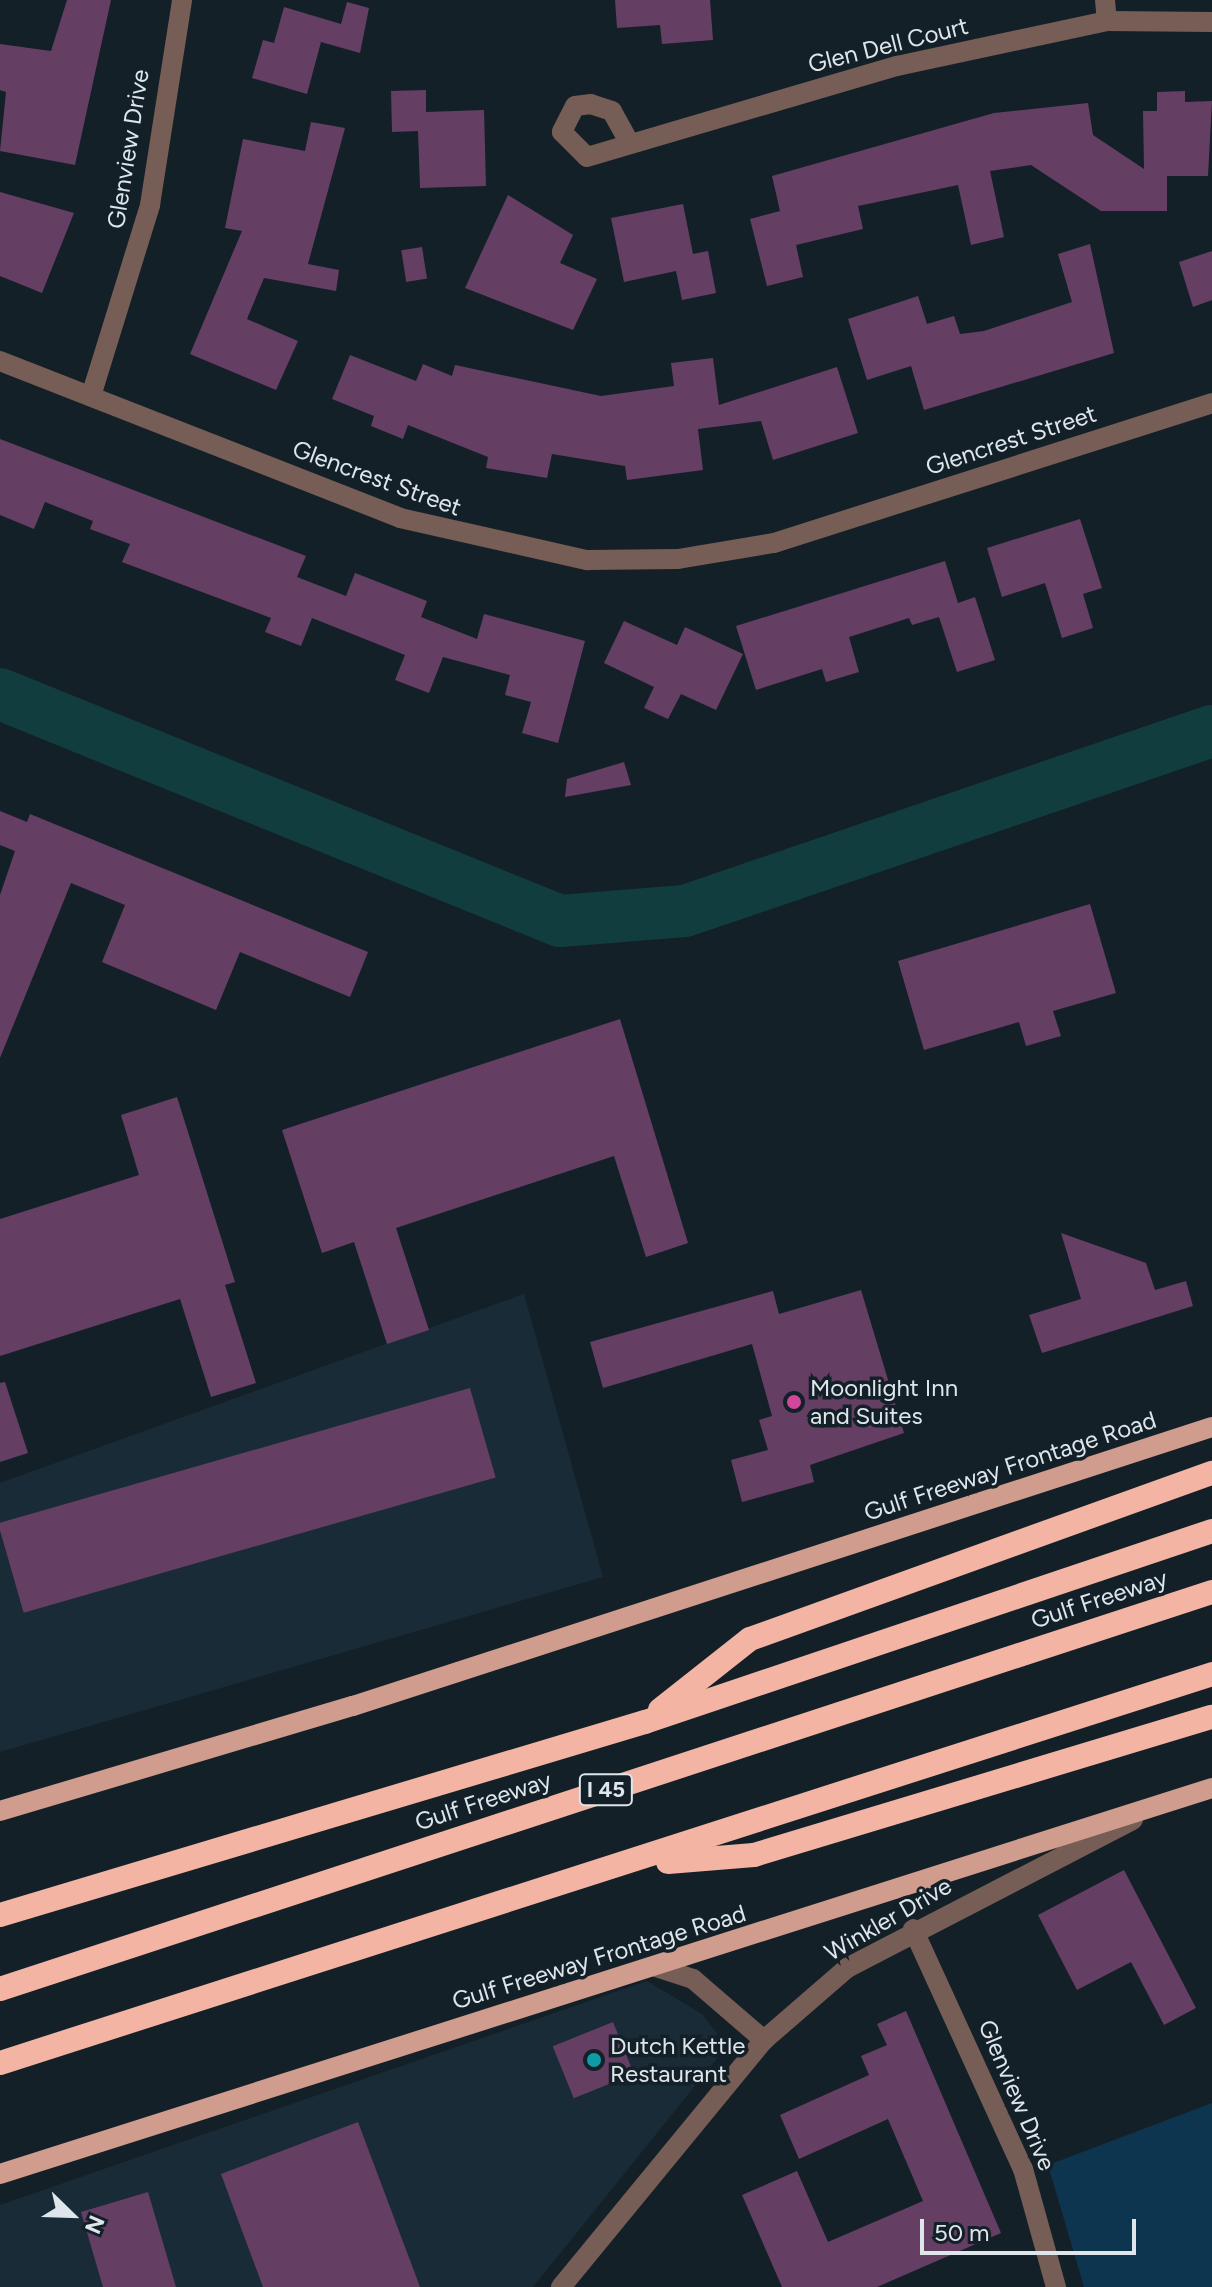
<!DOCTYPE html>
<style>
body{margin:0}
#map{position:relative;width:1212px;height:2287px;overflow:hidden;background:#142028;font-family:Figtree,sans-serif}
div>[style]{position:absolute}
[style*='--x']{left:calc(var(--x)*1px);top:calc(var(--y)*1px);width:calc(var(--w)*1px);rotate:calc(var(--a)*1deg)}
.built>*{inset:0;background:#1a2b38}
.green>*{inset:0;background:#0d354f}
.river>*{height:52px;margin:-26px;padding:0 26px;transform-origin:26px;border-radius:26px;background:#113d3e}
.building>*{inset:0;background:#653e64;transform-origin:0 0}
.minor>*{height:20px;margin:-10px;padding:0 10px;transform-origin:10px;border-radius:10px;background:#765d56}
.major>*{height:20px;margin:-10px;padding:0 10px;transform-origin:10px;border-radius:10px;background:#d09c8d}
.highway>*{height:24px;margin:-12px;padding:0 12px;transform-origin:12px;border-radius:12px;background:#f3b4a3}
.dots>*{width:22px;height:22px;translate:-50% -50%;box-sizing:border-box;border:4px solid #142028;border-radius:50%}
span{translate:-50% -50%;white-space:nowrap;text-align:center;line-height:1.15;-webkit-text-stroke:7px #142028;paint-order:stroke}
.shield-label span{padding:2px 6px;background:#142028;border:2px solid;border-radius:6px;-webkit-text-stroke-width:0}
.shield-label{font-size:22px;color:#dee6ec;font-weight:700}
.street-label{font-size:24px;color:#dee6ec}
.poi-label{font-size:24px;color:#dee6ec}
.left{translate:0 -50%;text-align:left}
.north{position:absolute;left:32px;top:2175px;width:80px;height:80px;-webkit-text-stroke:6px #142028;paint-order:stroke;rotate:113deg;font-size:22px;font-weight:700;line-height:32px;text-align:center;color:#dee6ec}
.north::after{content:'';display:block;margin:auto;width:28px;height:36px;background:#dee6ec;clip-path:polygon(50% 0,100% 100%,50% 72%,0 100%)}
.scale{position:absolute;left:920px;top:2219px;width:216px;height:36px;box-sizing:border-box;border:4px solid #dee6ec;border-top:0;padding-left:10px;font-size:24px;line-height:28px;white-space:nowrap;color:#dee6ec;-webkit-text-stroke:6px #142028;paint-order:stroke}
</style>
<div id="map">
<div class="built">
<div style="clip-path:polygon(524px 1294px,603px 1577px,0 1752px,0 1483px)"></div>
<div style="clip-path:polygon(647px 1981px,702px 2014px,727px 2046px,533px 2287px,0 2287px,0 2205px)"></div>
</div>
<div class="green">
<div style="clip-path:polygon(1212px 2103px,1212px 2287px,1084px 2287px,1048px 2165px)"></div>
</div>
<div class="river">
<div style="--x:0;--y:694;--w:604;--a:22.07"></div>
<div style="--x:560;--y:921;--w:125;--a:-4.6"></div>
<div style="--x:685;--y:911;--w:557;--a:-18.86"></div>
</div>
<div class="building">
<div style="clip-path:polygon(67px 0,111px 0,75px 165px,0 151px,6px 92px,0 90px,0 44px,51px 51px)"></div>
<div style="clip-path:polygon(615px 0,710px 0,713px 40px,662px 44px,660px 25px,617px 28px)"></div>
<div style="clip-path:polygon(347px 2px,369px 8px,360px 53px,321px 42px,307px 94px,252px 78px,263px 40px,274px 43px,284px 7px,341px 24px)"></div>
<div style="clip-path:polygon(426px 90px,426px 112px,484px 110px,486px 186px,420px 188px,418px 131px,392px 132px,391px 91px)"></div>
<div style="clip-path:polygon(1185px 91px,1185px 102px,1212px 101px,1208px 176px,1167px 176px,1167px 211px,1101px 211px,1031px 165px,990px 171px,1004px 237px,971px 245px,958px 185px,858px 206px,863px 229px,796px 245px,803px 277px,767px 286px,750px 219px,780px 211px,772px 176px,994px 113px,1088px 103px,1093px 135px,1144px 169px,1143px 111px,1157px 111px,1157px 92px)"></div>
<div style="clip-path:polygon(311px 122px,345px 128px,308px 264px,339px 270px,336px 291px,264px 278px,247px 319px,298px 341px,276px 390px,190px 354px,242px 231px,225px 228px,243px 139px,305px 151px)"></div>
<div style="clip-path:polygon(0 192px,74px 213px,42px 293px,0 276px)"></div>
<div style="clip-path:polygon(508px 195px,573px 235px,560px 263px,597px 279px,573px 330px,465px 288px)"></div>
<div style="clip-path:polygon(683px 204px,693px 254px,708px 251px,716px 293px,682px 300px,676px 271px,624px 282px,611px 218px)"></div>
<div style="clip-path:polygon(1090px 244px,1114px 353px,924px 410px,911px 366px,867px 380px,848px 319px,918px 296px,927px 324px,954px 316px,960px 334px,984px 331px,1072px 302px,1058px 254px)"></div>
<div style="left:422px;top:247px;width:32px;height:21px;rotate:81deg"></div>
<div style="clip-path:polygon(1212px 251px,1212px 300px,1193px 307px,1179px 262px)"></div>
<div style="clip-path:polygon(350px 355px,416px 381px,423px 364px,452px 376px,455px 365px,601px 396px,674px 386px,671px 363px,713px 358px,719px 405px,837px 367px,858px 433px,773px 460px,761px 421px,698px 429px,703px 470px,627px 480px,625px 466px,552px 454px,547px 478px,486px 468px,488px 457px,408px 425px,403px 439px,371px 426px,374px 416px,332px 399px)"></div>
<div style="clip-path:polygon(0 439px,306px 556px,297px 577px,346px 596px,355px 573px,427px 601px,421px 617px,477px 639px,484px 614px,585px 641px,558px 743px,522px 733px,531px 702px,505px 695px,510px 675px,443px 657px,429px 693px,395px 680px,405px 655px,312px 618px,301px 646px,265px 632px,271px 618px,122px 562px,130px 544px,90px 529px,93px 521px,45px 502px,34px 529px,0 515px)"></div>
<div style="clip-path:polygon(1080px 519px,1102px 588px,1083px 594px,1093px 628px,1062px 638px,1045px 583px,1002px 597px,987px 548px)"></div>
<div style="clip-path:polygon(945px 561px,958px 603px,975px 597px,995px 660px,957px 672px,939px 617px,912px 625px,909px 618px,849px 637px,859px 672px,826px 682px,822px 669px,756px 690px,736px 626px)"></div>
<div style="clip-path:polygon(624px 621px,677px 645px,685px 627px,743px 654px,716px 710px,681px 694px,668px 719px,644px 708px,654px 687px,604px 663px)"></div>
<div style="clip-path:polygon(624px 762px,631px 785px,565px 797px,567px 779px)"></div>
<div style="clip-path:polygon(0 811px,27px 822px,30px 814px,368px 952px,350px 997px,240px 952px,216px 1010px,102px 962px,125px 905px,71px 883px,0 1058px,0 895px,15px 851px,0 845px)"></div>
<div style="clip-path:polygon(1090px 904px,1116px 993px,1053px 1011px,1061px 1036px,1026px 1046px,1019px 1022px,924px 1050px,898px 961px)"></div>
<div style="clip-path:polygon(620px 1019px,688px 1243px,646px 1257px,614px 1156px,396px 1228px,429px 1330px,387px 1344px,354px 1242px,322px 1253px,282px 1130px)"></div>
<div style="clip-path:polygon(177px 1097px,235px 1282px,225px 1285px,256px 1383px,211px 1397px,180px 1299px,0 1356px,0 1219px,139px 1175px,121px 1115px)"></div>
<div style="clip-path:polygon(1061px 1233px,1146px 1263px,1155px 1290px,1186px 1281px,1193px 1306px,1042px 1353px,1029px 1315px,1081px 1299px)"></div>
<div style="clip-path:polygon(861px 1290px,904px 1433px,810px 1465px,814px 1482px,742px 1502px,731px 1460px,768px 1450px,759px 1420px,772px 1416px,752px 1344px,603px 1388px,590px 1342px,773px 1291px,779px 1314px)"></div>
<div style="clip-path:polygon(5px 1382px,28px 1453px,0 1462px,0 1383px)"></div>
<div style="left:470px;top:1388px;width:93px;height:491px;rotate:74deg"></div>
<div style="clip-path:polygon(1124px 1870px,1196px 2008px,1164px 2025px,1131px 1962px,1077px 1990px,1038px 1915px)"></div>
<div style="clip-path:polygon(906px 2011px,1001px 2233px,877px 2287px,782px 2287px,742px 2195px,797px 2171px,828px 2242px,923px 2201px,888px 2119px,799px 2159px,780px 2115px,869px 2075px,861px 2056px,887px 2045px,877px 2024px)"></div>
<div style="left:613px;top:2022px;width:56px;height:65px;rotate:68deg"></div>
<div style="clip-path:polygon(358px 2122px,420px 2287px,263px 2287px,221px 2174px)"></div>
<div style="clip-path:polygon(148px 2192px,176px 2287px,103px 2287px,81px 2212px)"></div>
</div>
<div class="minor">
<div style="--x:1105;--y:0;--w:21;--a:85"></div>
<div style="--x:629;--y:142;--w:35;--a:-119"></div>
<div style="--x:612;--y:111;--w:22;--a:-162"></div>
<div style="--x:591;--y:104;--w:16;--a:173"></div>
<div style="--x:575;--y:106;--w:29;--a:117"></div>
<div style="--x:562;--y:132;--w:35;--a:45"></div>
<div style="--x:587;--y:157;--w:323;--a:-16.4"></div>
<div style="--x:897;--y:66;--w:215;--a:-12.1"></div>
<div style="--x:1107;--y:21;--w:105;--a:0.5"></div>
<div style="--x:0;--y:361;--w:430;--a:21.4"></div>
<div style="--x:400;--y:518;--w:192;--a:12.7"></div>
<div style="--x:587;--y:560;--w:91;--a:-0.6"></div>
<div style="--x:678;--y:559;--w:97;--a:-9.5"></div>
<div style="--x:774;--y:543;--w:460;--a:-17.7"></div>
<div style="--x:91;--y:396;--w:200;--a:-72.8"></div>
<div style="--x:150;--y:205;--w:207;--a:-81.1"></div>
<div style="--x:913;--y:1929;--w:264;--a:65.4"></div>
<div style="--x:1023;--y:2169;--w:123;--a:74.4"></div>
<div style="--x:656;--y:1967;--w:39;--a:18"></div>
<div style="--x:693;--y:1979;--w:94;--a:40.7"></div>
<div style="--x:561;--y:2287;--w:320;--a:-50.6"></div>
<div style="--x:764;--y:2040;--w:110;--a:-40.9"></div>
<div style="--x:847;--y:1968;--w:322;--a:-27.4"></div>
</div>
<div class="major">
<div style="--x:0;--y:1811;--w:368;--a:-16.6"></div>
<div style="--x:353;--y:1706;--w:903;--a:-17.99"></div>
<div style="--x:0;--y:2174;--w:1272;--a:-17.67"></div>
</div>
<div class="highway">
<div style="--x:660;--y:1710;--w:115;--a:-38.3"></div>
<div style="--x:750;--y:1639;--w:491;--a:-19.8"></div>
<div style="--x:668;--y:1862;--w:86;--a:-4.7"></div>
<div style="--x:754;--y:1855;--w:478;--a:-16.8"></div>
<div style="--x:0;--y:1915;--w:673;--a:-16.66"></div>
<div style="--x:645;--y:1722;--w:598;--a:-18.62"></div>
<div style="--x:0;--y:1989;--w:1275;--a:-18.14"></div>
<div style="--x:0;--y:2063;--w:1273;--a:-17.79"></div>
</div>
<div class="dots">
<div style="left:794px;top:1402px;background:#d1479c"></div>
<div style="left:594px;top:2060px;background:#0f9aa8"></div>
</div>
<div class="shield-label">
<span style="left:606px;top:1790px">I 45</span>
</div>
<div class="street-label">
<span style="left:888px;top:45px;rotate:-14deg">Glen Dell Court</span>
<span style="left:128px;top:149px;rotate:-81deg">Glenview Drive</span>
<span style="left:1011px;top:440px;rotate:-18deg">Glencrest Street</span>
<span style="left:377px;top:478px;rotate:20deg">Glencrest Street</span>
<span style="left:1010px;top:1466px;rotate:-18deg">Gulf Freeway Frontage Road</span>
<span style="left:1099px;top:1599px;rotate:-18deg">Gulf Freeway</span>
<span style="left:483px;top:1801px;rotate:-18deg">Gulf Freeway</span>
<span style="left:888px;top:1919px;rotate:-30deg">Winkler Drive</span>
<span style="left:599px;top:1957px;rotate:-17deg">Gulf Freeway Frontage Road</span>
<span style="left:1017px;top:2095px;rotate:67deg">Glenview Drive</span>
</div>
<div class="poi-label">
<span class="left" style="left:810px;top:1402px">Moonlight Inn<br>and Suites</span>
<span class="left" style="left:610px;top:2060px">Dutch Kettle<br>Restaurant</span>
</div>
<div class="north">N</div>
<div class="scale">50 m</div>
</div>
